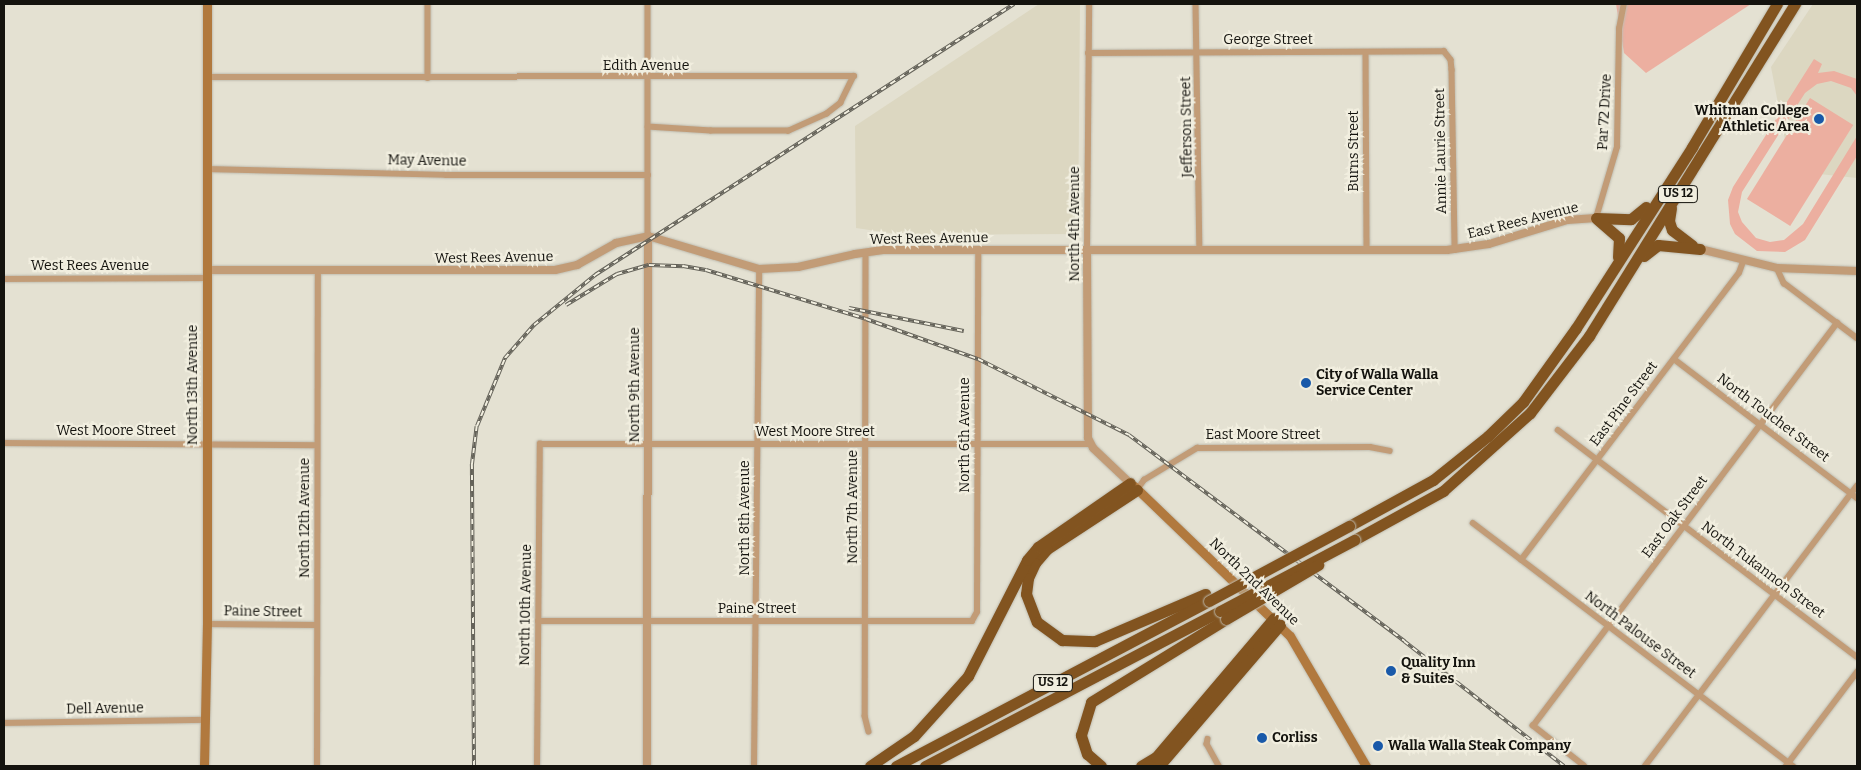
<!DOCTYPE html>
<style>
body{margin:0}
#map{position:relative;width:1861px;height:770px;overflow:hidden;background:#e4e1d2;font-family:Bitter,serif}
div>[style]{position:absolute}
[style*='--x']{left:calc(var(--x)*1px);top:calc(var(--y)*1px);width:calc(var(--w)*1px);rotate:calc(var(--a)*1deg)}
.built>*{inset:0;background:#dcd7c1}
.green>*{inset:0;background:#ecafa0;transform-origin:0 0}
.roads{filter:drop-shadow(0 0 1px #bfbcaf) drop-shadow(0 0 1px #bfbcaf)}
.minor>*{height:5.5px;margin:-2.75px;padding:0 2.75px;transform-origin:2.75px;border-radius:2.75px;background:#c29c77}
.tertiary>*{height:8px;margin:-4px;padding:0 4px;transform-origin:4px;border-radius:4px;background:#c29c77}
.secondary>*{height:9px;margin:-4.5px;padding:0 4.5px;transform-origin:4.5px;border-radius:4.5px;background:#b1793e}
.motorway>*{height:11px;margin:-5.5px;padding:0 5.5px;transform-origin:5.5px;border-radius:5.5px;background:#825420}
.rail>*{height:4px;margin-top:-2px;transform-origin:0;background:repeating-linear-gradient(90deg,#f1eedf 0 5.5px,#646259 0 11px);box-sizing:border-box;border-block:1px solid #646259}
.bridges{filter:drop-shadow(0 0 1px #bfbcaf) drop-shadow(0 0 1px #bfbcaf)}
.motorway-bridge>*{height:11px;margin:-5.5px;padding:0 5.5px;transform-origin:5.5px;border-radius:5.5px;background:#825420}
.dots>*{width:14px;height:14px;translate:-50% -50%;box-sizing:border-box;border:2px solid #f1eedf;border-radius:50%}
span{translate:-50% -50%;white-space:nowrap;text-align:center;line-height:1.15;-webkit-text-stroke:4.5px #f1eedf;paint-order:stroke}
.shield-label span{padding:1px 4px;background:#f1eedf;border:1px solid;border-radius:4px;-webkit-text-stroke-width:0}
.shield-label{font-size:12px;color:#14130e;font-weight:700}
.street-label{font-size:14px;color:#14130e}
.poi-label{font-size:14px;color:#14130e;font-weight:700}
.right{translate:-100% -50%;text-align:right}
.left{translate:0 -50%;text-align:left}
.frame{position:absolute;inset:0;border:5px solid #14130e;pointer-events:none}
</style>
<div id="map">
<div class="built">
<div style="clip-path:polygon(1039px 4px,1080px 4px,1078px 234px,903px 235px,856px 228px,855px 126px)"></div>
<div style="clip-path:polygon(1813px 4px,1857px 4px,1857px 178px,1791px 171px,1771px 67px)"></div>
</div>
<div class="green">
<div style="clip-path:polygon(1616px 4px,1751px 4px,1646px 73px,1624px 53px)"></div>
<div style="clip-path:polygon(1814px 59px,1822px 64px,1818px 73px,1834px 71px,1857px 79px,1857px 96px,1851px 88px,1831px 81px,1817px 84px,1805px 93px,1742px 192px,1738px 212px,1742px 222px,1756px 238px,1770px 242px,1784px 240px,1803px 224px,1857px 136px,1857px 156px,1805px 240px,1785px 252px,1757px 251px,1735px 234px,1730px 224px,1728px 200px,1733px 187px)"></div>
<div style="left:1810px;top:98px;width:51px;height:119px;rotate:32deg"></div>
</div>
<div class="roads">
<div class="minor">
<div style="--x:428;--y:4;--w:74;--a:90"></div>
<div style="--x:648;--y:4;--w:232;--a:90"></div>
<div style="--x:1196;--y:4;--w:246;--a:89.1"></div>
<div style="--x:1366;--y:52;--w:198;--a:89.7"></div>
<div style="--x:1088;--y:53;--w:356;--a:-0.3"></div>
<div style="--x:1444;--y:51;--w:11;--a:52"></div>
<div style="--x:1451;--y:60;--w:10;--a:84"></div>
<div style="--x:1452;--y:70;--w:180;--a:89"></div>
<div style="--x:206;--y:77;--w:648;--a:-0.09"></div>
<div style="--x:854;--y:76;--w:30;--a:116"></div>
<div style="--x:841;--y:103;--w:18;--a:142"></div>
<div style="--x:827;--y:114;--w:42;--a:155.9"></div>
<div style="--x:789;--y:131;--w:78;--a:180"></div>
<div style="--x:711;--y:131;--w:63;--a:-176.4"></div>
<div style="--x:206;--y:169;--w:240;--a:1.4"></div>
<div style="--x:446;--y:175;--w:202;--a:0"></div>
<div style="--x:1596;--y:218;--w:74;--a:-73.5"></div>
<div style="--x:1617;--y:147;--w:118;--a:-89"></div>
<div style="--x:1619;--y:29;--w:25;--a:-79"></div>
<div style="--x:1087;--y:251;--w:247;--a:-89.5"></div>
<div style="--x:866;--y:252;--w:464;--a:90.1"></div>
<div style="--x:865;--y:716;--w:16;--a:76"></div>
<div style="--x:1777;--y:268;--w:17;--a:65"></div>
<div style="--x:1784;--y:283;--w:91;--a:37"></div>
<div style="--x:4;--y:279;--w:203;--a:-0.3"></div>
<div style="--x:1674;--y:359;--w:230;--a:37.2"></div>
<div style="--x:1558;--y:430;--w:375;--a:37.2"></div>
<div style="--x:4;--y:443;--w:313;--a:0.4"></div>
<div style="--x:1137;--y:490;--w:12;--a:-55"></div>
<div style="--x:1144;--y:480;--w:62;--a:-31.1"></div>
<div style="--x:1197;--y:448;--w:173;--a:-0.3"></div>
<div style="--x:1370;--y:447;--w:20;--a:11"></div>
<div style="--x:1473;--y:523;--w:402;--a:37.2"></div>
<div style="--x:1521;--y:560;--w:360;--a:-52.8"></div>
<div style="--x:1739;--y:273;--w:12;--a:-70"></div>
<div style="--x:538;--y:621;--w:434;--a:0"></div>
<div style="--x:972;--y:621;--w:10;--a:-61"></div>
<div style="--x:977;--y:612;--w:362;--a:-89.8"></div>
<div style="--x:207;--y:624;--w:110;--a:0.5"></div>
<div style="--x:4;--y:723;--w:202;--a:-0.9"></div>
<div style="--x:1208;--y:739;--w:5;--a:101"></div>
<div style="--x:1207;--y:744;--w:25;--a:61"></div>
<div style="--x:317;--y:766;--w:495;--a:-89.9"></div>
<div style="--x:537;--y:766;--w:322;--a:-89.5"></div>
<div style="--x:540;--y:444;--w:550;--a:0"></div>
<div style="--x:754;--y:766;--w:497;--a:-89.4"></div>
<div style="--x:1584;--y:766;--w:65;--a:-141.9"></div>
<div style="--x:1533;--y:726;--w:505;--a:-52.97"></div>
<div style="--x:1645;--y:766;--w:351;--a:-52.9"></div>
<div style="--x:1786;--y:766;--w:118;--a:-52.9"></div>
</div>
<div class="tertiary">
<div style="--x:1700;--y:249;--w:79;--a:13.9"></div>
<div style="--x:1777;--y:268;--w:80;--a:2.1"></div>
<div style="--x:1087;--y:251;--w:187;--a:89.7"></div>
<div style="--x:1088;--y:438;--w:11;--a:63"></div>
<div style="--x:1093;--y:448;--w:51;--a:43.4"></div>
<div style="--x:207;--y:270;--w:348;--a:0"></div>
<div style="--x:555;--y:270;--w:23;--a:-13"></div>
<div style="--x:577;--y:265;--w:45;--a:-29.4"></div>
<div style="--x:616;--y:243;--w:33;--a:-12"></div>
<div style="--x:648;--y:236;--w:116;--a:16.6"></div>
<div style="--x:759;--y:269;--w:39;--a:-3"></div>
<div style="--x:798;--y:267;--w:58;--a:-12.8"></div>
<div style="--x:855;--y:254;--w:30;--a:-8"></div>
<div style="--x:885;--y:250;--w:562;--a:0"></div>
<div style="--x:1447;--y:250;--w:42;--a:-8.1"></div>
<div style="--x:1489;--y:244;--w:82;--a:-17.1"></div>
<div style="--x:1567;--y:220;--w:29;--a:-4"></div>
<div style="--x:647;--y:766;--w:530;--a:-89.89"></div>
</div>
<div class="secondary">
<div style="--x:1134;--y:486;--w:216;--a:43.9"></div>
<div style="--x:1290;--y:636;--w:151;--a:59.7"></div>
<div style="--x:204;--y:766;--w:142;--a:-88.8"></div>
<div style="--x:207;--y:624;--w:620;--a:-90"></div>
</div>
<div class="motorway">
<div style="--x:1671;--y:208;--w:13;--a:99"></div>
<div style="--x:1669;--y:221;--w:9;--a:72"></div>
<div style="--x:1672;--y:230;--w:25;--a:37"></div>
<div style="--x:1596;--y:218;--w:35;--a:2"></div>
<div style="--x:1631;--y:219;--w:19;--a:-39"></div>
<div style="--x:1597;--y:219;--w:29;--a:41"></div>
<div style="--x:1619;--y:238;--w:19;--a:93"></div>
<div style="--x:1644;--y:256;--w:18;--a:-38"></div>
<div style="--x:1658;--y:245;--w:42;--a:5.4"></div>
<div style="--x:1137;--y:490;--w:108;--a:146.8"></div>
<div style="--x:1047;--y:549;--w:18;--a:131"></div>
<div style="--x:1035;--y:563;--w:17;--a:115"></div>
<div style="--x:1028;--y:578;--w:16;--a:97"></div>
<div style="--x:1026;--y:594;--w:30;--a:69"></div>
<div style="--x:1037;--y:622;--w:31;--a:36"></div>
<div style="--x:1062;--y:640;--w:33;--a:2"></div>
<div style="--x:1095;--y:641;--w:120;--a:-23.1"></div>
<div style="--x:1349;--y:526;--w:96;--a:-28.7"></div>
<div style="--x:1433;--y:480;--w:70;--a:-38.7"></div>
<div style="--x:1488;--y:436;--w:49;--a:-44.2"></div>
<div style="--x:1523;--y:402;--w:91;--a:-54.4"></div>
<div style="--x:1576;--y:328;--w:215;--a:-57.3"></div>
<div style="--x:1692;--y:147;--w:166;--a:-59.3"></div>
<div style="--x:1354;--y:540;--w:102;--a:-28.8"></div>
<div style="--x:1443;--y:491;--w:117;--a:-41.9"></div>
<div style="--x:1530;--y:413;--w:97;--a:-52.5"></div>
<div style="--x:1589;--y:336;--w:391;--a:-58.2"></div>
<div style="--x:870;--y:766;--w:53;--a:-34.3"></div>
<div style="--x:914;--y:736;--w:81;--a:-48"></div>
<div style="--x:968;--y:676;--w:130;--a:-63"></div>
<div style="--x:1027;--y:560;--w:17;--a:-50"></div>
<div style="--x:1038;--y:547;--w:112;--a:-34.8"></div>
<div style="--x:896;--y:766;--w:354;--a:-27.8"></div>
<div style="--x:925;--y:766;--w:333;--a:-27.7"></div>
<div style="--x:1101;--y:766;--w:18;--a:-139"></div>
<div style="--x:1087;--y:754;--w:20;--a:-108"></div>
<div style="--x:1081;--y:735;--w:34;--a:-73"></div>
<div style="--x:1091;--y:702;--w:158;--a:-31.6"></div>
<div style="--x:1141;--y:766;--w:17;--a:-31"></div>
<div style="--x:1156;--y:757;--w:182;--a:-49.7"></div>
<div style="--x:1159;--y:766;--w:186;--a:-49.4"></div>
</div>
</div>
<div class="rail">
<div style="--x:566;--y:305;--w:60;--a:-31.3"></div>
<div style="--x:617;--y:274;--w:33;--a:-16"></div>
<div style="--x:649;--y:265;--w:34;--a:2"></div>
<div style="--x:683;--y:266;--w:23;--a:10"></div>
<div style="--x:706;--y:270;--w:167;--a:17"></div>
<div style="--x:866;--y:319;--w:119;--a:19.7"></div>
<div style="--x:978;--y:359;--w:169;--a:26.7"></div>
<div style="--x:1129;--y:435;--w:344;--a:36.8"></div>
<div style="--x:1404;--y:641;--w:203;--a:38"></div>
<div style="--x:849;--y:308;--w:117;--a:11.3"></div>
<div style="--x:474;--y:766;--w:302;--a:-90.4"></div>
<div style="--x:472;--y:464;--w:38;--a:-83"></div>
<div style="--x:477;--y:426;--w:74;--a:-67.6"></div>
<div style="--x:505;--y:358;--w:44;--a:-48.7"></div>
<div style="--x:534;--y:325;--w:79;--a:-39.3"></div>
<div style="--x:595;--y:275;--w:499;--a:-32.9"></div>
</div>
<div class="bridges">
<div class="motorway-bridge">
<div style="--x:1209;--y:601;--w:159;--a:-28.2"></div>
<div style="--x:1220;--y:611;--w:152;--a:-27.9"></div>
<div style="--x:1226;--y:619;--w:107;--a:-30.4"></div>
</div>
</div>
<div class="dots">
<div style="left:1819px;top:119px;background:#1959a9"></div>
<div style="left:1306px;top:383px;background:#1959a9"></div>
<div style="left:1391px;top:671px;background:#1959a9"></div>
<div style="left:1262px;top:738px;background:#1959a9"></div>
<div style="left:1378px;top:746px;background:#1959a9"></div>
</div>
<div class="shield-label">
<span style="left:1678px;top:194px">US 12</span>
<span style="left:1053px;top:683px">US 12</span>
</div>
<div class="street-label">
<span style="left:1268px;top:40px">George Street</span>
<span style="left:646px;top:66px">Edith Avenue</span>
<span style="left:1605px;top:112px;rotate:-87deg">Par 72 Drive</span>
<span style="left:1187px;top:127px;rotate:-91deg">Jefferson Street</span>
<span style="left:1354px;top:151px;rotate:-90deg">Burns Street</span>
<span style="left:1441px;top:151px;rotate:-91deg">Annie Laurie Street</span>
<span style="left:427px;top:161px;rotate:1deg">May Avenue</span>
<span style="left:1523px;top:221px;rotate:-14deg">East Rees Avenue</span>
<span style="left:1075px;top:224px;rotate:-90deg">North 4th Avenue</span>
<span style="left:929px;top:239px;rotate:-1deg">West Rees Avenue</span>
<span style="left:494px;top:258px;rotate:-1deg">West Rees Avenue</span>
<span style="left:90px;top:266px">West Rees Avenue</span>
<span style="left:193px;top:385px;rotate:-90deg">North 13th Avenue</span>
<span style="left:635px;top:385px;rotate:-90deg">North 9th Avenue</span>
<span style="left:1624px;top:404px;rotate:-53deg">East Pine Street</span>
<span style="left:1773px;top:418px;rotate:37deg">North Touchet Street</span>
<span style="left:116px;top:431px">West Moore Street</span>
<span style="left:815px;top:432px">West Moore Street</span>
<span style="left:965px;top:435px;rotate:-90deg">North 6th Avenue</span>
<span style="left:1263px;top:435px">East Moore Street</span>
<span style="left:853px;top:507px;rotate:-90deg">North 7th Avenue</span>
<span style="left:1675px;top:517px;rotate:-53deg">East Oak Street</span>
<span style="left:305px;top:518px;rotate:-90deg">North 12th Avenue</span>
<span style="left:745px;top:518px;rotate:-90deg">North 8th Avenue</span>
<span style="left:1763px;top:570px;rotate:37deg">North Tukannon Street</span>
<span style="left:1254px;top:582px;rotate:44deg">North 2nd Avenue</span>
<span style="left:526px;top:605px;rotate:-89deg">North 10th Avenue</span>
<span style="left:757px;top:609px">Paine Street</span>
<span style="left:263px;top:612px;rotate:1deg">Paine Street</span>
<span style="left:1640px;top:635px;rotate:37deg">North Palouse Street</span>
<span style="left:105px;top:709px;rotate:-1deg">Dell Avenue</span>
</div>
<div class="poi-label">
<span class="right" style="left:1809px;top:119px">Whitman College<br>Athletic Area</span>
<span class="left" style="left:1316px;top:383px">City of Walla Walla<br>Service Center</span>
<span class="left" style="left:1401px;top:671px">Quality Inn<br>&amp; Suites</span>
<span class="left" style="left:1272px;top:738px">Corliss</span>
<span class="left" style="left:1388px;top:746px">Walla Walla Steak Company</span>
</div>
<div class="frame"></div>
</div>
